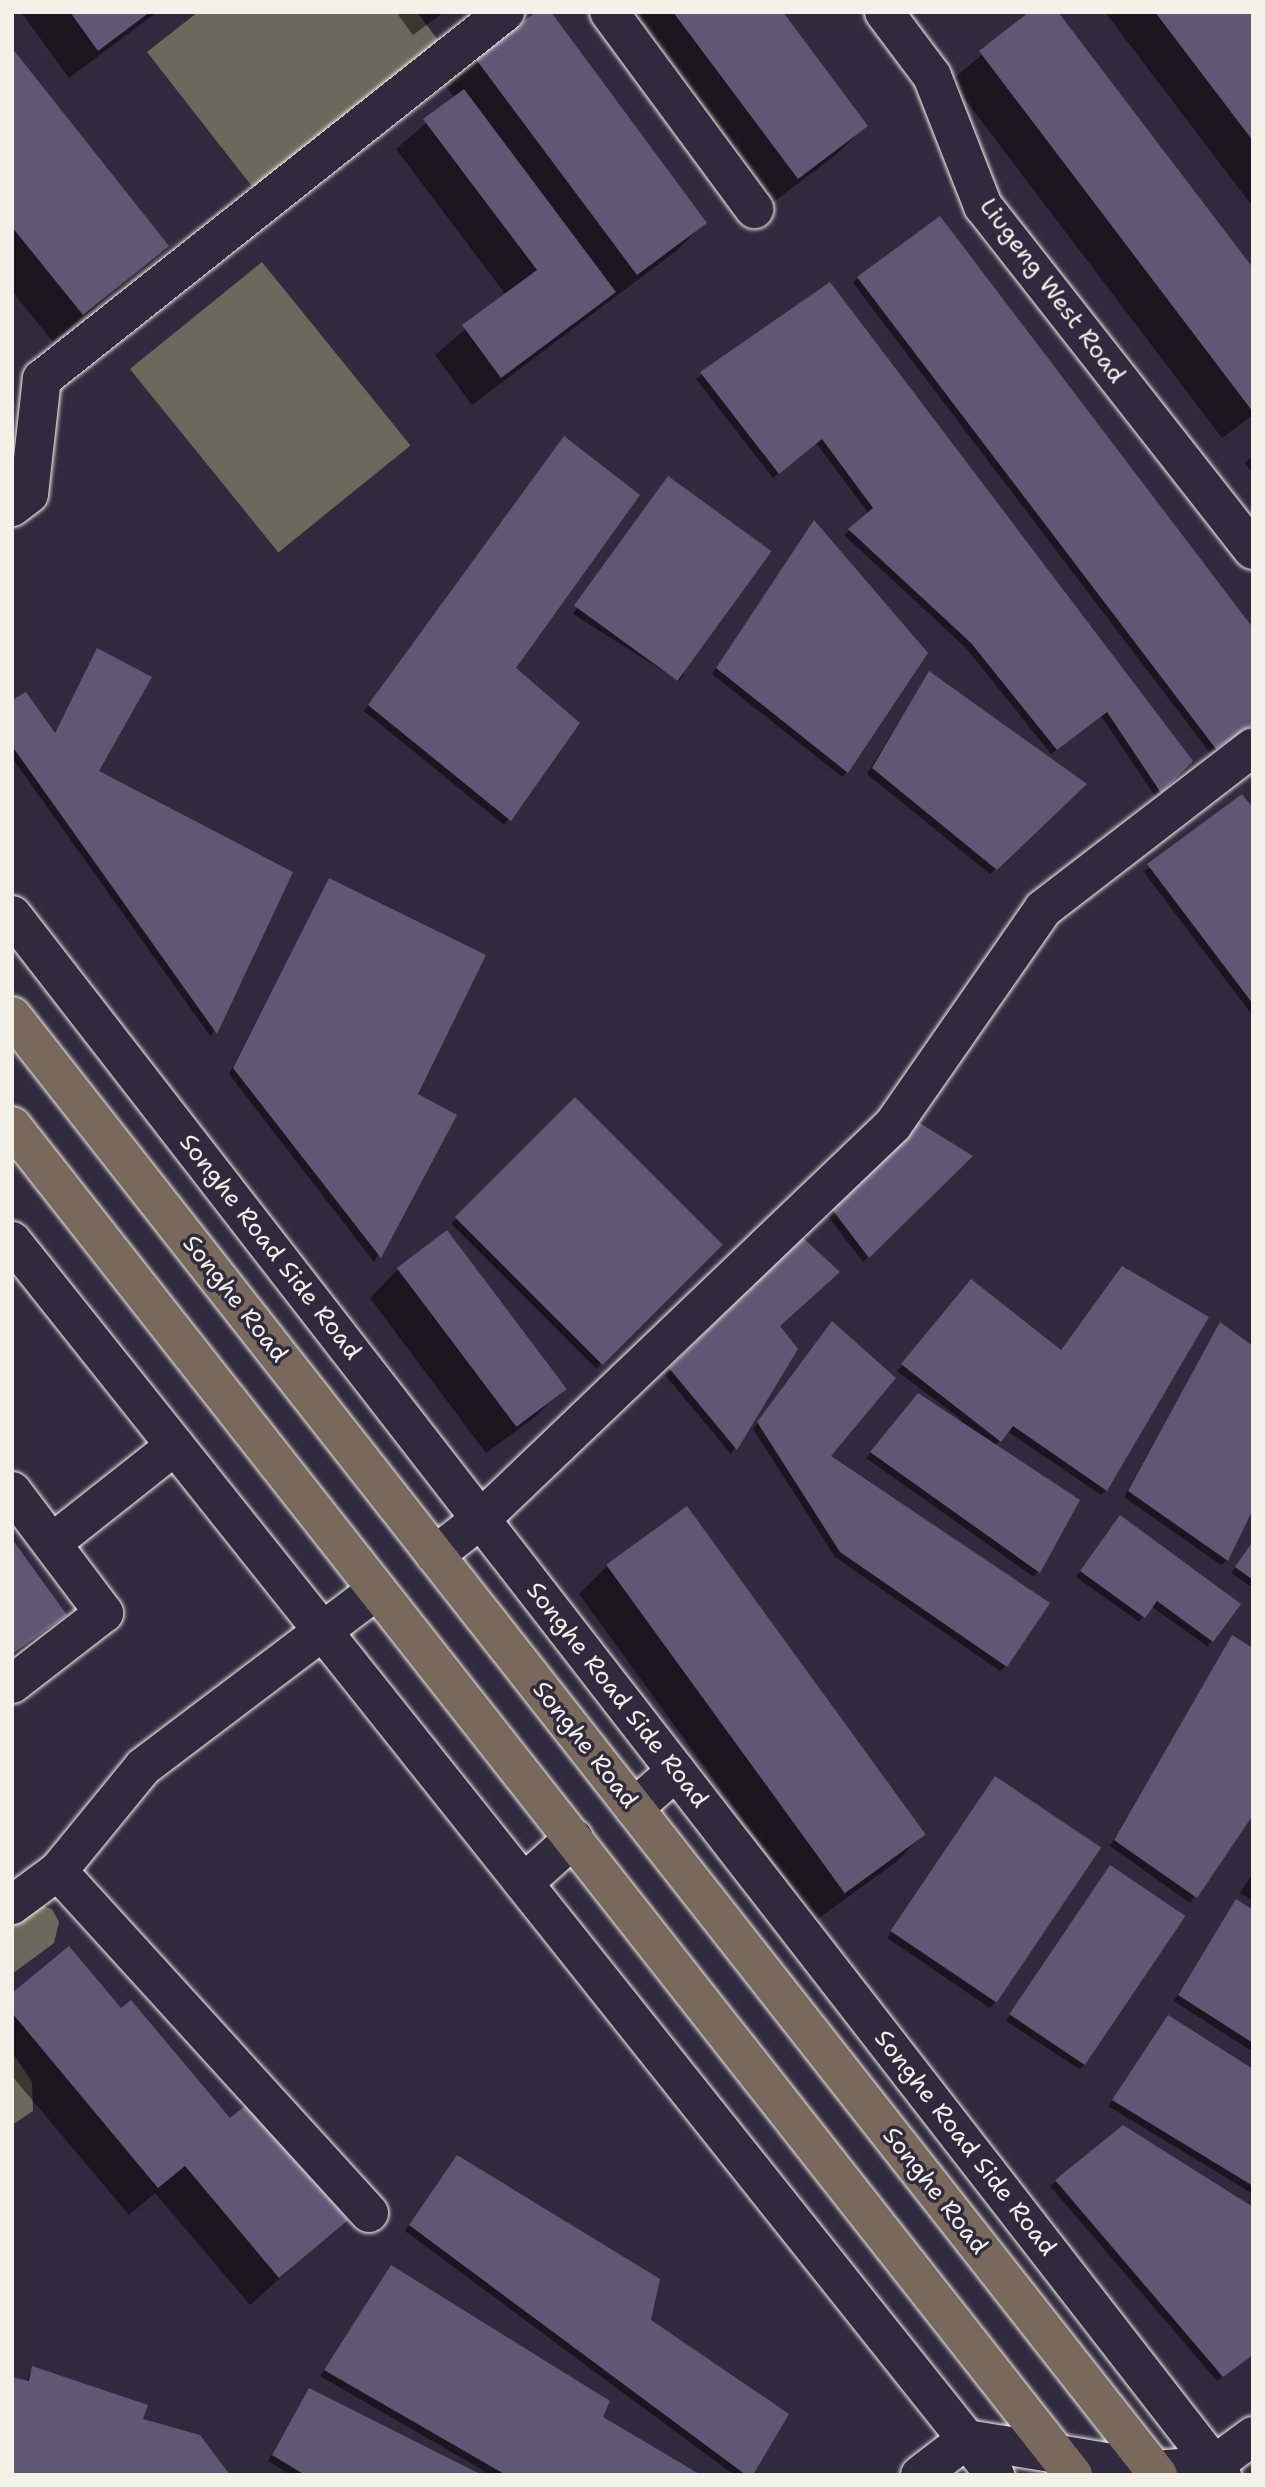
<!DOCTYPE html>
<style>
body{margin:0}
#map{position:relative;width:1265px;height:2487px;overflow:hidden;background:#2f2a3d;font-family:"Shantell Sans",sans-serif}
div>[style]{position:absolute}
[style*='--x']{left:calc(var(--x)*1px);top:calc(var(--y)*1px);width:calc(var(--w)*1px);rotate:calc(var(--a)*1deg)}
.green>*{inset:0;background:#696a5b;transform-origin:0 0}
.shadow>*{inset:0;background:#0007;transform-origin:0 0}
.building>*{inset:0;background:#5f5875;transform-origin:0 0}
.roads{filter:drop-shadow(0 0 2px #f4f1e8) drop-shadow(0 0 2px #f4f1e8)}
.minor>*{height:38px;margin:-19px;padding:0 19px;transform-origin:19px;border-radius:19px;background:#2f2a3d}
.major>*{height:38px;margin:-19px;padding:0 19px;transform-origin:19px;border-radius:19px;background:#78695c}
span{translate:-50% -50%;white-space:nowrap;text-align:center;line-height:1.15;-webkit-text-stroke:7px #2f2a3d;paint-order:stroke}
.street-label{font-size:24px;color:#f4f1e8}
.frame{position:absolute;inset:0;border:14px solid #f4f1e8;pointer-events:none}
</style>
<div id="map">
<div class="green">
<div style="clip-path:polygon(198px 12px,417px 12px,441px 44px,254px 189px,147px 52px)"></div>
<div style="left:262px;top:262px;width:236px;height:170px;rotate:51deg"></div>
<div style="clip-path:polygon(36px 1904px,52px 1909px,59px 1922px,54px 1943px,12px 1974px,12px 1923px)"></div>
<div style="clip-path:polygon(12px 2052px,32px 2082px,33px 2111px,12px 2125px)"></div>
</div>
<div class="shadow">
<div style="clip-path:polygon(21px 12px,157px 12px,69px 78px)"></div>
<div style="clip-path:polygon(396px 12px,444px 12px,413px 35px)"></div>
<div style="clip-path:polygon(539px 12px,705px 222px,676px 251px,472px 405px,435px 355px,506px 295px,396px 149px,455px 98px,447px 88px,476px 60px)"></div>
<div style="clip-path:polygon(623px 12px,781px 12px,865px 126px,837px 154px,768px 206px)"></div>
<div style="clip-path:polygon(1032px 12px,1253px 271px,1253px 415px,1222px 438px,951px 81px)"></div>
<div style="clip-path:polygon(1105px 12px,1253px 12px,1253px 207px)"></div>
<div style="clip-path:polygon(12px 51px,167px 246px,53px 342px,12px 291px)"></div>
<div style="clip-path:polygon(858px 278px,1253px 723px,1210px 753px,853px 283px)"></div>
<div style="clip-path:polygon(830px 284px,1191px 760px,1155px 796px,1101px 716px,1051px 754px,966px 648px,844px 535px,869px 514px,816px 443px,773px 478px,696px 379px)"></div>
<div style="clip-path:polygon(559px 444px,514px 668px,577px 723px,504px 825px,364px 711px)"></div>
<div style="clip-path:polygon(1253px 455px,1253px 474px,1245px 463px)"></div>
<div style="clip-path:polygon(663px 484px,684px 676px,679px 681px,573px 614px)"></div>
<div style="clip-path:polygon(809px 528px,847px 772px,842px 777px,712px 674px)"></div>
<div style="clip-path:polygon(97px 651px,97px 772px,291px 872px,211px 1037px,12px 758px,12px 702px,54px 734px)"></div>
<div style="clip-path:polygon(929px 673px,1084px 784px,990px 874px,867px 774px)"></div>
<div style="clip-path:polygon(1253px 811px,1253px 1016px,1143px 871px)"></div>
<div style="clip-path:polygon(330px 880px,415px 1095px,454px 1116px,374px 1262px,229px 1074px)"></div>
<div style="left:575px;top:1100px;width:205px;height:175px;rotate:45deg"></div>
<div style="clip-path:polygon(970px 1156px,863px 1262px,823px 1210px)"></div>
<div style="clip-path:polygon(802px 1239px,778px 1326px,796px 1349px,731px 1454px,665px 1375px)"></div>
<div style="clip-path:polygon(1122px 1268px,1106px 1490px,1101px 1495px,1007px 1431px,995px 1446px,1078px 1501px,1034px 1577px,866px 1458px,913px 1401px,963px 1421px,897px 1371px,966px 1286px,1060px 1351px)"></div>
<div style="clip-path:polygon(398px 1269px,563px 1389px,535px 1417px,486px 1453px,370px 1298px)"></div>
<div style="clip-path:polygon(1220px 1324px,1227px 1560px,1221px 1565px,1124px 1497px)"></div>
<div style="clip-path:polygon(827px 1329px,829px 1457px,1006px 1666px,1000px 1671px,835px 1557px,753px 1429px)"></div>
<div style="clip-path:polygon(687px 1508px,924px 1834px,896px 1862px,816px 1920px,579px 1594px,607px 1566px)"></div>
<div style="clip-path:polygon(1115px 1523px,1212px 1641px,1207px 1646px,1151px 1606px,1139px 1622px,1076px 1577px)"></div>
<div style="clip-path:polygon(1253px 1541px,1253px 1588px,1231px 1573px)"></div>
<div style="clip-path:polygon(12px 1542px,65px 1615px,12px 1659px)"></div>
<div style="clip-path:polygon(1232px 1637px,1253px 1811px,1190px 1903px,1110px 1846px)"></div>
<div style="clip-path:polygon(995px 1778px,995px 2002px,990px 2008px,887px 1938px)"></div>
<div style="clip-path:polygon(1110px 1867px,1085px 2064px,1079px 2069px,1006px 2021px)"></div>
<div style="clip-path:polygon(1253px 1873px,1253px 1901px,1240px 1893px)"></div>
<div style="clip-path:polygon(1236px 1901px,1253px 1912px,1253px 2052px,1174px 2001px)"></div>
<div style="clip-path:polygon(12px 1995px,121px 2011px,229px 2121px,345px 2220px,250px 2305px,155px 2193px,129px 2215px,12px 2076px)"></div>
<div style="clip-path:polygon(1168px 2018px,1253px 2071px,1253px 2194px,1108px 2106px)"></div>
<div style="clip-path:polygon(1123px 2127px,1253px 2354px,1217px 2381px,1050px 2186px)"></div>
<div style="clip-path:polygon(457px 2157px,649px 2321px,751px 2475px,734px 2475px,405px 2231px)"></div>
<div style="clip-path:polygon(391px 2267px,601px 2417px,698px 2475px,491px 2475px,320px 2376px)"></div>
<div style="clip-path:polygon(32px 2368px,141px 2421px,199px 2437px,228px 2475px,26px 2382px)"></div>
<div style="clip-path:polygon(309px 2390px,478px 2475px,291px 2475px,268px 2461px)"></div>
</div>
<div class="building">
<div style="clip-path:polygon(70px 12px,150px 12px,98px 51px)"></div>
<div style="clip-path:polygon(536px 12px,551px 12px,707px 223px,637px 275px,475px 58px)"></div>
<div style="clip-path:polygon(673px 12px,783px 12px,868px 126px,798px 179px)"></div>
<div style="clip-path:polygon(1029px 12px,1058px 12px,1253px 268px,1253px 412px,979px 51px)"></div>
<div style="clip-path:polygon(1155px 12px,1253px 12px,1253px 141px)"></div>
<div style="clip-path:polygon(12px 48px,169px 246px,83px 315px,12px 227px)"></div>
<div style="clip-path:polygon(464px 89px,616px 292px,501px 378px,462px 325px,537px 270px,423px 119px)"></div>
<div style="clip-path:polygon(940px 216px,1253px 628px,1253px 724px,1216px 749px,857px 277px)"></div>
<div style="clip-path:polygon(830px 282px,1193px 761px,1161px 793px,1107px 712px,1057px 750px,971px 643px,848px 529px,873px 508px,822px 439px,779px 474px,700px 372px)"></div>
<div style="clip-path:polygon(564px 436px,640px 495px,516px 668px,580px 723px,511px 821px,368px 705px)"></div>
<div style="left:668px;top:476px;width:128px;height:160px;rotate:36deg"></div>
<div style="clip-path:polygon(814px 520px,928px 653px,848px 773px,716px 668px)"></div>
<div style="clip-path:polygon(97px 648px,152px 677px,99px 771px,293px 872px,217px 1034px,12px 746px,12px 700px,26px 692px,55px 733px)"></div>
<div style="clip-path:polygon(929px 671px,1087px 784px,997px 870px,872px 768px)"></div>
<div style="clip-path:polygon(1242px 794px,1253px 808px,1253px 1004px,1147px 864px)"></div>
<div style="clip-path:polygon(329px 878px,486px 955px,418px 1094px,457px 1115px,381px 1258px,233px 1068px)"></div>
<div style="left:575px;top:1097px;width:209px;height:170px;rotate:45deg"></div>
<div style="clip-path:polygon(918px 1122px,973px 1156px,869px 1258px,828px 1204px)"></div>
<div style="left:447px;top:1230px;width:199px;height:63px;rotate:53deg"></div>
<div style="clip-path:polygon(802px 1237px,840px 1272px,780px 1326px,798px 1349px,737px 1450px,669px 1368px)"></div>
<div style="clip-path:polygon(1122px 1266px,1209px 1317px,1107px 1491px,1013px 1426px,1001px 1442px,901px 1364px,971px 1279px,1061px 1350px)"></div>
<div style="clip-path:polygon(832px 1321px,896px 1378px,831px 1456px,1050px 1603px,1007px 1667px,840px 1552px,757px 1422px)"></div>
<div style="clip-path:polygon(1220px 1322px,1253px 1346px,1253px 1509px,1228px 1561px,1128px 1491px)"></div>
<div style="clip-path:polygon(918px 1393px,1080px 1500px,1040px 1573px,870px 1452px)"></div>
<div style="left:687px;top:1506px;width:406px;height:100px;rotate:54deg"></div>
<div style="clip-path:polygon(1120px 1515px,1241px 1604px,1213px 1642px,1157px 1601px,1145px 1618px,1080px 1571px)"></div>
<div style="clip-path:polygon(12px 1539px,67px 1615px,12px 1654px)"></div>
<div style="clip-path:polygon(1253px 1541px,1253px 1580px,1235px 1567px)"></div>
<div style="clip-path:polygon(1232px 1635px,1253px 1648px,1253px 1815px,1197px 1898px,1114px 1840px)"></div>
<div style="left:995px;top:1776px;width:128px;height:187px;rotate:34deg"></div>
<div style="left:1110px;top:1865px;width:91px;height:180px;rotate:34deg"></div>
<div style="clip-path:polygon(1236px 1899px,1253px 1910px,1253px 2043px,1178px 1995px)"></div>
<div style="clip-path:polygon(69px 1946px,121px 2008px,131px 2000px,230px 2118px,250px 2102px,348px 2220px,279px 2278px,185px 2166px,158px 2188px,12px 2013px,12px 1993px)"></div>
<div style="clip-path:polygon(1168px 2015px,1253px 2069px,1253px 2186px,1112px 2100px)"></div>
<div style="clip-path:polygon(1123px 2125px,1253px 2207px,1253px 2355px,1223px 2377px,1055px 2180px)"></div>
<div style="clip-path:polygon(457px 2155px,660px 2279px,651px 2320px,789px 2414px,753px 2475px,746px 2475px,409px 2225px)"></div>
<div style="clip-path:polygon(391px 2265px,610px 2401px,603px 2417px,701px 2475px,506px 2475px,324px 2370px)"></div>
<div style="clip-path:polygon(32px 2366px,148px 2405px,143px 2419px,200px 2435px,230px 2475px,12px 2475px,12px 2377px,29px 2381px)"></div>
<div style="clip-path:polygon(309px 2388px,482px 2475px,305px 2475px,272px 2455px)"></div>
</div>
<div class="roads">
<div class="minor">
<div style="--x:609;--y:12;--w:245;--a:53.6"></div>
<div style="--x:884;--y:12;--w:80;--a:53.1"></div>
<div style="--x:932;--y:76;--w:140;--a:68.6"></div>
<div style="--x:983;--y:206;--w:437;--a:51.9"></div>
<div style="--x:12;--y:507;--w:21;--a:-37"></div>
<div style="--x:29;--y:494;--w:116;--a:-83.6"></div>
<div style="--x:42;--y:379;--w:591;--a:-38.4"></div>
<div style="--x:12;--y:915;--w:1974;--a:52.2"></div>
<div style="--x:12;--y:1241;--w:1578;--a:51.46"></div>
<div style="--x:12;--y:1491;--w:153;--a:53"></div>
<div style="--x:104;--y:1613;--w:116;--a:142.3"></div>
<div style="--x:52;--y:1543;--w:157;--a:-38.3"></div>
<div style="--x:435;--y:1555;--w:58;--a:-38"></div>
<div style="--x:481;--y:1519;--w:570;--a:-43.72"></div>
<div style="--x:893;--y:1125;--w:263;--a:-55.2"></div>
<div style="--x:1043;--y:909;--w:265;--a:-37.6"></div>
<div style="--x:634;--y:1808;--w:56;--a:-41.4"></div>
<div style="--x:524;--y:1883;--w:67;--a:-42"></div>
<div style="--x:12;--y:1905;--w:57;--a:-36.5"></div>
<div style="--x:369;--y:2213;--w:462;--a:-132.3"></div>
<div style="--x:58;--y:1871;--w:134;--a:-50.7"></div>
<div style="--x:143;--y:1767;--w:293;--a:-37.1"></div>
<div style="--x:920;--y:2475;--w:59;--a:-37.5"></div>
<div style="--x:967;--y:2439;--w:191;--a:9.4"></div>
<div style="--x:1155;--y:2470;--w:59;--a:-4.8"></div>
<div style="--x:1214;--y:2465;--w:49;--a:-36.6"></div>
</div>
<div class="major">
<div style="--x:12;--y:1016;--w:1855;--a:51.85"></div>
<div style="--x:12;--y:1126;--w:1716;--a:51.81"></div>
</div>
</div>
<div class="street-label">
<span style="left:1052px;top:291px;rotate:53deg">Liugeng West Road</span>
<span style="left:270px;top:1247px;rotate:52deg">Songhe Road Side Road</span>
<span style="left:235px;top:1299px;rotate:52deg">Songhe Road</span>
<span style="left:617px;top:1695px;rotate:52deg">Songhe Road Side Road</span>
<span style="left:585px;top:1745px;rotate:52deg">Songhe Road</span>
<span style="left:965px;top:2143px;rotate:52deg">Songhe Road Side Road</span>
<span style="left:935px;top:2191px;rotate:52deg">Songhe Road</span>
</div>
<div class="frame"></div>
</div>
